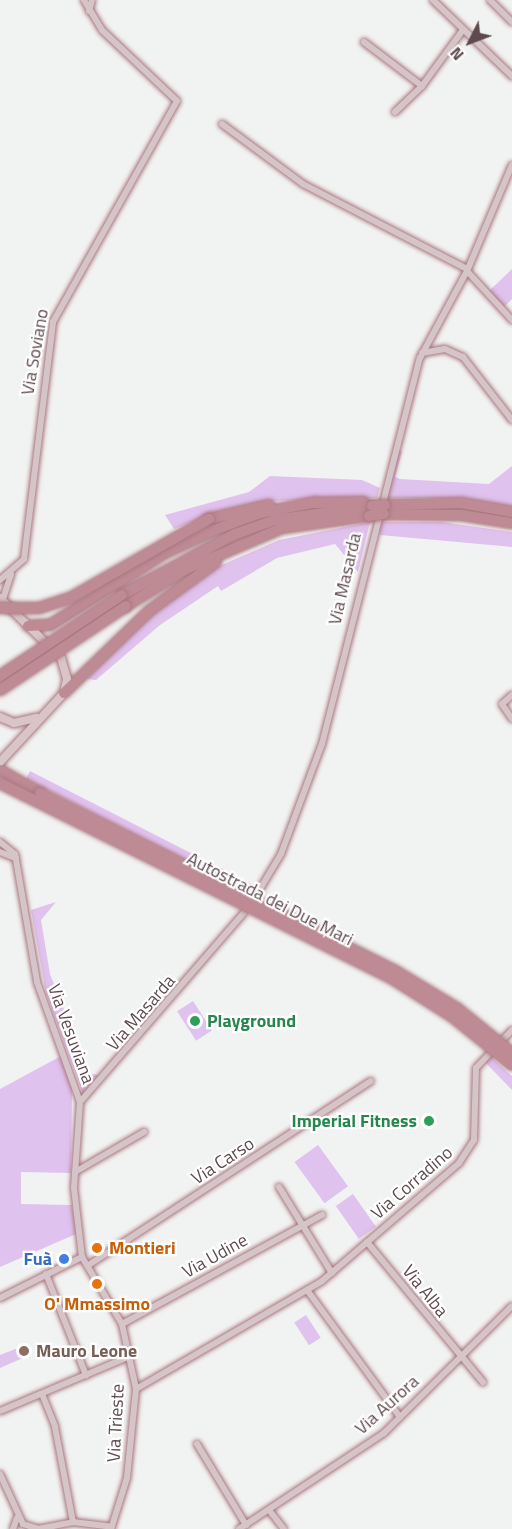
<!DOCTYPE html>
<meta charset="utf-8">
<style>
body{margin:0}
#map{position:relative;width:512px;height:1529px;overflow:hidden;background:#f1f3f2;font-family:"Titillium Web",sans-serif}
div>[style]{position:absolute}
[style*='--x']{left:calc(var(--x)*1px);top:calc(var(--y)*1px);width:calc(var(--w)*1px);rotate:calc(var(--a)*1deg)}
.green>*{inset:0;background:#e0c2ee;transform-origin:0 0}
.roads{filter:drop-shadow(0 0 2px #a9767f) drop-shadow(0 0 2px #a9767f)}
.street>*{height:6px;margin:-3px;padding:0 3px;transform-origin:3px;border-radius:3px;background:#d5c5c9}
.secondary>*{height:8px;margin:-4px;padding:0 4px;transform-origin:4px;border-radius:4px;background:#d9c4c8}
.highway>*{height:10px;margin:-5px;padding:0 5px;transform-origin:5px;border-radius:5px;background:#be8b94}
.bridges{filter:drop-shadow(0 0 2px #a9767f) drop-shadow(0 0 2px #a9767f)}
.highway-bridge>*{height:10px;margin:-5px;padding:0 5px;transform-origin:5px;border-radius:5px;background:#be8b94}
.dots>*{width:16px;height:16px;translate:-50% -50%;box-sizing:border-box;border:3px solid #fff;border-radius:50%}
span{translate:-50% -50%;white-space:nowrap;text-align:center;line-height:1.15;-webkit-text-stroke:4.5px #fff;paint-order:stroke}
.street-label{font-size:18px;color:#5e494e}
.leisure-label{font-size:18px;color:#27864d;font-weight:700}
.left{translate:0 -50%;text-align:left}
.right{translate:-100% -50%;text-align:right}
.food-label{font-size:18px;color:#c56008;font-weight:700}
.shop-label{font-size:18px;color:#366cbe;font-weight:700}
.education-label{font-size:18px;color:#785e54;font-weight:700}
.north{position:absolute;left:440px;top:12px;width:60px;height:60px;-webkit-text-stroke:4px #fff;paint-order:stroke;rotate:228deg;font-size:16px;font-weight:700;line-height:24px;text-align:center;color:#5e494e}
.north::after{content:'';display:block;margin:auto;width:21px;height:27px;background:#5e494e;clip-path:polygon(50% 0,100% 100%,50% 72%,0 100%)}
</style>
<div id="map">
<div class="green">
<div style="clip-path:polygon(512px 269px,512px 299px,504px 307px,489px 291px)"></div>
<div style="clip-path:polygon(397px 447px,402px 452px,395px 477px,400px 479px,489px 484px,512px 466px,512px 509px,447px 498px,385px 498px)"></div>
<div style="clip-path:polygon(270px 476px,362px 480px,380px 488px,377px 498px,273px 501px,218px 512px,174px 529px,165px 515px,249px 492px)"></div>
<div style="clip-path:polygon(370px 522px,358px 572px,335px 544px,277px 558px,221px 591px,218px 586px,160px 625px,96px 680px,87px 679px,142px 621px,208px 571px,279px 540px)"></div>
<div style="clip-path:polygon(378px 522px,442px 522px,512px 532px,512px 547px,380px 535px)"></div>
<div style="left:30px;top:771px;width:255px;height:9px;rotate:27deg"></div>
<div style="clip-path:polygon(56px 902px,41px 920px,50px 974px,89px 1074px,102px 1075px,83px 1094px,46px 993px,31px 910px)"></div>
<div style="left:193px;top:1001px;width:35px;height:19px;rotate:57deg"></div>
<div style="clip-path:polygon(489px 1055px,512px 1076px,512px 1090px,484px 1061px)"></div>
<div style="clip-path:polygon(61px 1056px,72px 1089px,71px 1173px,21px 1172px,21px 1204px,72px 1205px,76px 1234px,0 1267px,0 1089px)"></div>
<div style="left:318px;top:1145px;width:51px;height:29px;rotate:54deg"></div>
<div style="left:353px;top:1194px;width:40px;height:21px;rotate:55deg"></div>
<div style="left:306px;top:1315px;width:27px;height:14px;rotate:57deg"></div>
<div style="clip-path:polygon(18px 1348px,23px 1358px,0 1368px,0 1355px)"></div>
</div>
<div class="roads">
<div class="street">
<div style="--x:433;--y:0;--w:110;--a:43.9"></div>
<div style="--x:490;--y:0;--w:31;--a:45"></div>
<div style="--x:89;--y:11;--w:11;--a:-75"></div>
<div style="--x:364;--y:42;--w:73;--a:37.2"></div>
<div style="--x:395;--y:112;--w:37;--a:-44"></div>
<div style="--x:422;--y:86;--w:69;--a:-53.8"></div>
<div style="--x:222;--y:124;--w:101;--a:36.5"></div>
<div style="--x:303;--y:184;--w:185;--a:27.4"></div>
<div style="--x:467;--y:271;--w:67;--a:47.4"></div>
<div style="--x:422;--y:353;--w:23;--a:-10"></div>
<div style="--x:445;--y:349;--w:20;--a:24"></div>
<div style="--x:463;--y:357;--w:80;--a:52.1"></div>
<div style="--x:0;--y:580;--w:32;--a:-41"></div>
<div style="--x:24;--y:559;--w:239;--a:-83"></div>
<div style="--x:53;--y:322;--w:253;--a:-60.7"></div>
<div style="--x:177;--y:101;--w:103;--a:-136.6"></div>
<div style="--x:102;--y:30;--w:35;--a:-121"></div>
<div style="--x:3;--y:599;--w:26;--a:-72"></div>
<div style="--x:512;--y:695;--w:13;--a:138"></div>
<div style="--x:502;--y:704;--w:18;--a:56"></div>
<div style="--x:0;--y:842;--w:19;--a:39"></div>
<div style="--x:15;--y:854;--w:130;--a:80.2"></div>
<div style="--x:37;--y:982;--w:127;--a:70.3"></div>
<div style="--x:80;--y:1102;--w:86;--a:94"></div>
<div style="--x:74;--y:1188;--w:69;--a:83.4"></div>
<div style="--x:0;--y:852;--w:17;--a:21"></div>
<div style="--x:257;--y:894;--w:47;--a:-59"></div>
<div style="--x:281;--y:854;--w:117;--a:-69.6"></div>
<div style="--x:322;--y:744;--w:398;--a:-75.8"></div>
<div style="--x:420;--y:358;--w:99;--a:-61.6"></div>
<div style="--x:467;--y:271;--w:115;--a:-67"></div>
<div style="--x:80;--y:1102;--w:250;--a:-49.1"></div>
<div style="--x:75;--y:1172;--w:80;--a:-30.1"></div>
<div style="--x:279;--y:1187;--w:101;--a:58.4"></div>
<div style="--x:367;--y:1242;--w:182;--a:50.4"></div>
<div style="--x:82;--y:1257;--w:78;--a:59.2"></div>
<div style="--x:122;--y:1324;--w:66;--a:77.8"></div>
<div style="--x:136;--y:1389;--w:89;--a:95.8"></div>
<div style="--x:127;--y:1478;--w:53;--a:107.4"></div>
<div style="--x:90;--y:1264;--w:335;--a:-33.1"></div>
<div style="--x:46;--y:1274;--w:109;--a:68.4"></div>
<div style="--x:307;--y:1290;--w:157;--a:53.8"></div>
<div style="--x:0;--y:1298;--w:92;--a:-26.6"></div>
<div style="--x:122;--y:1324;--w:228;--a:-28.6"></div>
<div style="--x:136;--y:1389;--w:215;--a:-30.1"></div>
<div style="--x:322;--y:1281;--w:181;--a:-40.7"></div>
<div style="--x:459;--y:1163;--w:27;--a:-57"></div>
<div style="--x:474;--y:1140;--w:72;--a:-88.4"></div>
<div style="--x:476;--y:1068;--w:52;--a:-46.5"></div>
<div style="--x:42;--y:1394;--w:35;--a:68"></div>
<div style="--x:55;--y:1427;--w:97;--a:79.3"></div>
<div style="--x:0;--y:1411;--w:141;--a:-22.9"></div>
<div style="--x:197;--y:1444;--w:95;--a:58.8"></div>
<div style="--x:0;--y:1474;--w:55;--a:65.3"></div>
<div style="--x:23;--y:1524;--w:16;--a:18"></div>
<div style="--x:38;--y:1529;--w:36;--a:-11"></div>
<div style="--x:73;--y:1522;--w:39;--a:7"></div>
<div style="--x:269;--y:1510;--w:24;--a:52"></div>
<div style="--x:13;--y:1529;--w:12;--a:-70"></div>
<div style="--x:239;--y:1529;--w:174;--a:-33.5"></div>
<div style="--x:384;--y:1433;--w:180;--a:-44.8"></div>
</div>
<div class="secondary">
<div style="--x:0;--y:598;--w:86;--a:44.5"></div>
<div style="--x:61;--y:658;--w:22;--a:74"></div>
<div style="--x:67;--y:679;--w:14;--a:102"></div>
<div style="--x:64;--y:693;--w:94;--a:132.8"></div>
<div style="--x:0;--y:717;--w:15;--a:23"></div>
<div style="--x:14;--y:723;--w:23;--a:-13"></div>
</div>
<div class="highway">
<div style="--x:311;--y:503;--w:53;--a:-1.1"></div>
<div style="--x:385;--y:505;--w:76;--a:-1.5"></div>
<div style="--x:461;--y:503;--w:52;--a:10"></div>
<div style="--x:384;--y:514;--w:78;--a:0.7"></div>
<div style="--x:462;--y:515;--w:51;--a:9.1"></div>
<div style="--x:209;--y:519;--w:62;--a:-13.1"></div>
<div style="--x:122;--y:595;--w:128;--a:-28.4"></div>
<div style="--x:235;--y:534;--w:42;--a:-19.3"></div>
<div style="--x:275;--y:520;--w:98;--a:-8.2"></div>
<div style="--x:126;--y:606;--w:70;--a:-31.7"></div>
<div style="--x:186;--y:569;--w:104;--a:-23.1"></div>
<div style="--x:282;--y:528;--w:88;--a:-7.9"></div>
<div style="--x:28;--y:626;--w:22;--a:-3"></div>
<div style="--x:50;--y:625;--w:136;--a:-32.1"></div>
<div style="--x:165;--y:553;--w:54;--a:-25.1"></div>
<div style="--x:214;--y:530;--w:49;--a:-20.3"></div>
<div style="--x:260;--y:513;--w:58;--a:-10.9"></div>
<div style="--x:64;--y:693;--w:118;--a:-44"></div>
<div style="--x:149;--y:611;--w:83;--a:-36.2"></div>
<div style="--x:0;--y:770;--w:46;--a:29.9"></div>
</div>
</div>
<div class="bridges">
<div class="highway-bridge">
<div style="--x:372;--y:506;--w:13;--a:-4"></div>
<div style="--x:369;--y:516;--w:15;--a:-8"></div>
<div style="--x:0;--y:608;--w:39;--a:0"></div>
<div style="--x:39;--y:608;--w:35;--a:-18"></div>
<div style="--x:72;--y:597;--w:158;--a:-29.7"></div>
<div style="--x:0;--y:676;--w:146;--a:-33.6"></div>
<div style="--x:0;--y:690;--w:151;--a:-33.7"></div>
<div style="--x:0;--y:783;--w:439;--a:26.5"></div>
<div style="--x:393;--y:979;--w:71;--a:32.3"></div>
<div style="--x:453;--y:1017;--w:76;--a:39.1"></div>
<div style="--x:40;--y:793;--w:399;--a:26.6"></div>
<div style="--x:397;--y:972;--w:71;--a:31.2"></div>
<div style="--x:458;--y:1009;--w:70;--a:39.2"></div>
</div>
</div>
<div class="dots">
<div style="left:195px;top:1021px;background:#2e9e5b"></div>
<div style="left:429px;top:1121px;background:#2e9e5b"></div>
<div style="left:97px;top:1248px;background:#e8710a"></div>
<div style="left:64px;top:1259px;background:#3f7fe0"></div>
<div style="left:97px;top:1284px;background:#e8710a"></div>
<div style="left:24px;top:1351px;background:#8d6e63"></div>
</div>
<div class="street-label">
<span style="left:35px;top:352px;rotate:-80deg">Via Soviano</span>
<span style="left:345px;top:579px;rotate:-77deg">Via Masarda</span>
<span style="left:270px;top:899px;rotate:27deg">Autostrada dei Due Mari</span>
<span style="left:141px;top:1013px;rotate:-49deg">Via Masarda</span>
<span style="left:71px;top:1034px;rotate:70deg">Via Vesuviana</span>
<span style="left:223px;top:1161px;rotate:-33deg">Via Carso</span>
<span style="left:412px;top:1183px;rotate:-41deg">Via Corradino</span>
<span style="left:215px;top:1256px;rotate:-29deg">Via Udine</span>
<span style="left:425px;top:1291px;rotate:51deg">Via Alba</span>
<span style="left:387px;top:1405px;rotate:-42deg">Via Aurora</span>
<span style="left:116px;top:1423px;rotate:-87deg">Via Trieste</span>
</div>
<div class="leisure-label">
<span class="left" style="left:207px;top:1021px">Playground</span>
<span class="right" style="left:417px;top:1121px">Imperial Fitness</span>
</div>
<div class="food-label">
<span class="left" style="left:109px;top:1248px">Montieri</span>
<span style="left:97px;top:1304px">O' Mmassimo</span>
</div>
<div class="shop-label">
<span class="right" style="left:52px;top:1259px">Fuà</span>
</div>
<div class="education-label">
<span class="left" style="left:36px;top:1351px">Mauro Leone</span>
</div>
<div class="north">N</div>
</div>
